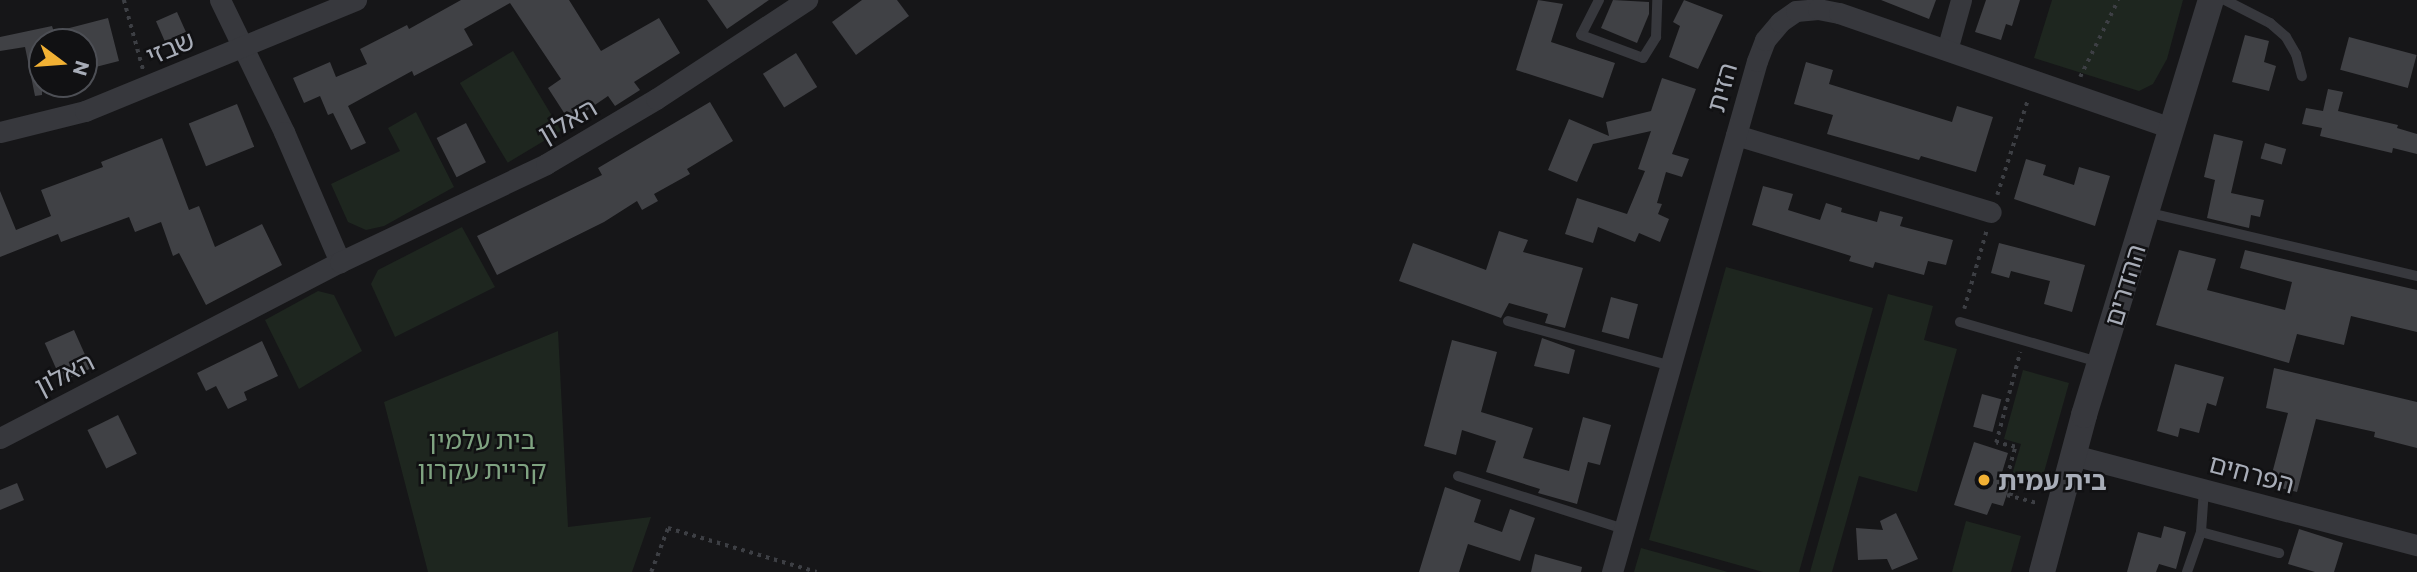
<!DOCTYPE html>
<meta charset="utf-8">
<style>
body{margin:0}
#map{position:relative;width:2417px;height:572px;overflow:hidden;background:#161618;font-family:Commissioner,"Noto Sans Hebrew",sans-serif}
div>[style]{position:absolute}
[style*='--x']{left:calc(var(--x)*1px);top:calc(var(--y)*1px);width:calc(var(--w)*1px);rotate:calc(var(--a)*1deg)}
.green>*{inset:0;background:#1e261f;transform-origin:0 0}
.building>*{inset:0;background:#404145;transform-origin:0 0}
.path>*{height:3.5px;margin-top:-1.75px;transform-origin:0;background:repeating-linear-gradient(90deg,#3d3f44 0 3.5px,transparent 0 8.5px)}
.service>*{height:10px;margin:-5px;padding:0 5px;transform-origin:5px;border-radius:5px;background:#37383d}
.minor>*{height:21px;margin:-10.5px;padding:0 10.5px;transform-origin:10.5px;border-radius:10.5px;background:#37383d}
.tertiary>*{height:26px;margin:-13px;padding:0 13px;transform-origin:13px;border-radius:13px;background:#37383d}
.dots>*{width:19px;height:19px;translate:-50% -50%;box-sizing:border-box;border:4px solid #111113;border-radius:50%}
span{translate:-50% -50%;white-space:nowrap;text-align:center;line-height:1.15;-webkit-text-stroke:5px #111113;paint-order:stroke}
.street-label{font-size:26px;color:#a8adb8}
.park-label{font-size:26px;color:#7fa381}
.poi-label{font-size:26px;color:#a8adb8;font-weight:700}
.left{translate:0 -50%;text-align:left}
.north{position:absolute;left:28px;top:28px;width:70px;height:70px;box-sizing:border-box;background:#111113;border:2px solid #4d4f55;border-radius:50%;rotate:106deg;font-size:19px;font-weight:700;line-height:28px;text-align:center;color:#a8adb8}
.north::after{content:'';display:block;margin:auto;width:24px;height:32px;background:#f2b134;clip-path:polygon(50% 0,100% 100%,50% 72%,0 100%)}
</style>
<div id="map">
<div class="green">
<div style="clip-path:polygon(2052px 0,2183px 0,2167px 59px,2153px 84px,2139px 91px,2034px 58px)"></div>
<div style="left:513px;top:51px;width:93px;height:62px;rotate:59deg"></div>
<div style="clip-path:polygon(416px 112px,454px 187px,384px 226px,366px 230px,348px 222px,331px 184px,400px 151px,388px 128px)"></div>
<div style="clip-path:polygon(462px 227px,495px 287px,395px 337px,371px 284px,378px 270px)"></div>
<div style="clip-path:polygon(1726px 267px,1873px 308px,1799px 572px,1763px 572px,1649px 540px)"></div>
<div style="clip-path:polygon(318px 291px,334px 295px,362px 351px,299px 389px,265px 320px)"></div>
<div style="clip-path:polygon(1888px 294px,1933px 306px,1924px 340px,1957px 349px,1917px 492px,1859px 476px,1832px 572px,1810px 572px)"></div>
<div style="clip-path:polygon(558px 331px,568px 527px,651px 517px,632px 572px,428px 572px,384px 402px)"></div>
<div style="clip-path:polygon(2023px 370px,2069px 383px,2041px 483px,2012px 475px,2021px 444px,2004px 439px)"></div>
<div style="clip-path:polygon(1966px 521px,2021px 536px,2011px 572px,1952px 572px)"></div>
<div style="clip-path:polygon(1641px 548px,1728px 572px,1634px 572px)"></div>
</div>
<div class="building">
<div style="clip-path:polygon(461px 0,569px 0,601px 51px,659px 18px,680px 53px,634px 82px,640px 90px,615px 106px,608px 96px,570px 122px,548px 88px,561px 79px,510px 3px,464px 29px,473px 45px,414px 76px,412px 71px,348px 106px,366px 143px,351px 150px,333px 113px,328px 115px,320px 96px,304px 103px,293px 78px,330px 62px,336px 77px,367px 64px,360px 49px,407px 25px,409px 29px)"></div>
<div style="clip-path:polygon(707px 0,769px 0,727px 29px)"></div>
<div style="clip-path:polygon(862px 0,897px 0,909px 16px,856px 55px,832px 22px)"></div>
<div style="clip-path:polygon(1538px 0,1563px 4px,1551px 42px,1615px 63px,1603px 98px,1516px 70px)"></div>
<div style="clip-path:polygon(1613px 0,1649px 2px,1649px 14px,1637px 43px,1601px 28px)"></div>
<div style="clip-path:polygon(1684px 0,1723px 15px,1698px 69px,1669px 57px,1680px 26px,1673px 22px)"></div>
<div style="clip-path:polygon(1881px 0,1936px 0,1929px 19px)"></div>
<div style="clip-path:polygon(1986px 0,2020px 0,2012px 26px,2006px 24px,2001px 40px,1975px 32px)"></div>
<div style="left:177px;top:12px;width:22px;height:23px;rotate:66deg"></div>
<div style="clip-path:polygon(108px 18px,119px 61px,84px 70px,84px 42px,42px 42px,42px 95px,35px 96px,25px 47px,0 51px,0 37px,52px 26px,54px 32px)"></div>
<div style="clip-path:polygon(2245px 35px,2269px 41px,2264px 62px,2276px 66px,2269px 91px,2232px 82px)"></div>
<div style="left:2349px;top:37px;width:70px;height:34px;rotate:15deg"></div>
<div style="left:796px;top:53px;width:40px;height:39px;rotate:58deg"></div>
<div style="clip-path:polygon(1806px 62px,1833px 70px,1829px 84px,1952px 122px,1957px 106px,1993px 117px,1976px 172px,1921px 156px,1919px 160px,1827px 134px,1833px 115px,1794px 104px)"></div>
<div style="clip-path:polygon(1662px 78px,1696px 89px,1672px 154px,1689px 159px,1682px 177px,1666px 172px,1657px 203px,1662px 204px,1658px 214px,1669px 219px,1660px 242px,1639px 233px,1635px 242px,1598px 227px,1593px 243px,1565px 234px,1577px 198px,1627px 214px,1645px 171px,1638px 169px,1651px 131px,1593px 144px,1577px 182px,1548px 170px,1569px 119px,1609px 136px,1606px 122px,1651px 111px)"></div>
<div style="clip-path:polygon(2328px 89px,2343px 92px,2338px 111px,2398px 125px,2397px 128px,2417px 134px,2417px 154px,2393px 148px,2392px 153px,2320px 136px,2322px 128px,2302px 124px,2306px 108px,2323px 111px)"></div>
<div style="clip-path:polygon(710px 102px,733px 141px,687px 169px,690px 174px,654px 194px,658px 201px,642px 210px,637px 201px,604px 222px,497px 275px,477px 236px,602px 175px,598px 168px)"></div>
<div style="left:237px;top:104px;width:46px;height:52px;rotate:68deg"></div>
<div style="left:466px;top:123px;width:44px;height:33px;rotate:63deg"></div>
<div style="clip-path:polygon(2214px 134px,2243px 141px,2231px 193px,2264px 200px,2260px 217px,2251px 215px,2249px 228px,2207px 218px,2215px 180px,2204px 177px)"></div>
<div style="clip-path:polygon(162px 138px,189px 210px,199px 206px,215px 247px,262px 224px,282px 265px,206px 305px,179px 253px,173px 256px,161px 222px,135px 232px,129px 217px,61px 242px,58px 234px,0 257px,0 191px,16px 230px,51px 216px,41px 190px,103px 167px,101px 162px)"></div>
<div style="left:2265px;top:143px;width:22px;height:16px;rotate:16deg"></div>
<div style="clip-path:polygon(2026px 159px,2046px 165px,2043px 175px,2074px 185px,2079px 167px,2110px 176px,2095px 226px,2014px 199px)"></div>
<div style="clip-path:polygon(1763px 186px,1793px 194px,1788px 210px,1820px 220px,1826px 203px,1842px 208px,1841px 212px,1877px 222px,1880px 211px,1903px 217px,1900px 226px,1953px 240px,1946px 265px,1928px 261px,1924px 275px,1875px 262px,1873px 268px,1849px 261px,1851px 256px,1752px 225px)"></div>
<div style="clip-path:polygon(1499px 231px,1528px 240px,1523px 252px,1583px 268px,1565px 328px,1545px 323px,1548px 314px,1509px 303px,1501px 318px,1399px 281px,1413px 243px,1486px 270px)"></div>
<div style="clip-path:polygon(1999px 243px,2085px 265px,2072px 312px,2044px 304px,2050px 281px,2011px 271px,2009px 278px,1991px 273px)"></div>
<div style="clip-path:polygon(2179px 250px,2216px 259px,2207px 290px,2285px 310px,2292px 282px,2240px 268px,2245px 250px,2417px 290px,2417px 332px,2351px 316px,2344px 345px,2297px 334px,2289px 363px,2156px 325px)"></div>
<div style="left:1611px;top:297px;width:28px;height:36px;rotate:15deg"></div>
<div style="left:74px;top:330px;width:42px;height:32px;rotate:66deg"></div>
<div style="clip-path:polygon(1542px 338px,1575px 350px,1569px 374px,1534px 366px)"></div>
<div style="clip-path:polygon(1452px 340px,1497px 352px,1481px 412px,1533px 428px,1523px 458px,1569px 471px,1583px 417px,1611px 425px,1600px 465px,1588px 462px,1577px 504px,1538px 493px,1540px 489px,1486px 472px,1496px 441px,1462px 430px,1456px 455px,1424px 446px)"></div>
<div style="clip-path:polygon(262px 341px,278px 376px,244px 392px,247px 400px,228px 409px,216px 386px,206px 391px,197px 373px)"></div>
<div style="clip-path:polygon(2175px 364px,2224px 377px,2216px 406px,2207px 403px,2199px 433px,2180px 428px,2178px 437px,2157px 431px)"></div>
<div style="clip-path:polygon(2274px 368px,2417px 402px,2417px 448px,2374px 437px,2375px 432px,2316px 419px,2297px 492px,2269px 485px,2288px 413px,2266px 408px)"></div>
<div style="left:1982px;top:394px;width:20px;height:34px;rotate:15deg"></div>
<div style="left:118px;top:415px;width:43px;height:34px;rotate:64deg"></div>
<div style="clip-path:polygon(1974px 442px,2008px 453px,2000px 479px,2011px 482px,2003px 506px,1992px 503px,1987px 515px,1954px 505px)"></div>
<div style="clip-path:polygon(17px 483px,24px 500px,0 510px,0 490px)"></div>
<div style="clip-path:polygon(1445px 487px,1481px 500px,1474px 522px,1502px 532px,1510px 509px,1535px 518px,1520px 561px,1468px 544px,1459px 572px,1419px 572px)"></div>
<div style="clip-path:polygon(1896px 513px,1918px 559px,1892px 570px,1887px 559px,1858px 560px,1856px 528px,1883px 530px,1880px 521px)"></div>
<div style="clip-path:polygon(2164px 526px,2186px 532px,2176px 569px,2159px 564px,2156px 572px,2127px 572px,2138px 532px,2161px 538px)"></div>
<div style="clip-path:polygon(2299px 529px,2343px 543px,2334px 572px,2315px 572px,2288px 564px)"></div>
<div style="clip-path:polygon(1535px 554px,1582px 567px,1581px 572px,1531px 572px)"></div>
</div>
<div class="path">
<div style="--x:124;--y:0;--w:72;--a:74.6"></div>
<div style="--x:2080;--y:77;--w:86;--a:-63.7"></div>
<div style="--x:1997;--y:195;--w:101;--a:-72.1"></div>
<div style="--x:1964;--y:309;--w:83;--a:-74"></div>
<div style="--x:2007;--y:495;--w:31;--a:15"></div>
<div style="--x:2010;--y:496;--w:18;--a:-71"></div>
<div style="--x:2016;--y:479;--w:9;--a:-167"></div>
<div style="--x:2007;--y:477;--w:31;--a:-75"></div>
<div style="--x:2015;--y:447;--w:19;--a:-168"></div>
<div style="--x:1996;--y:443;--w:94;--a:-75.2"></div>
<div style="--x:651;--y:572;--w:47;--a:-68.9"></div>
<div style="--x:668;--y:528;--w:155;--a:16.5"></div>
</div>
<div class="service">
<div style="--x:1599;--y:0;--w:39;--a:117"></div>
<div style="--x:1581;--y:35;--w:66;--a:20.4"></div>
<div style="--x:1643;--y:58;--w:25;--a:-58"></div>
<div style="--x:1656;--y:37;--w:37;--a:-88"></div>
<div style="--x:2225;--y:0;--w:51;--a:27.1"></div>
<div style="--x:2270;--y:23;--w:21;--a:41"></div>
<div style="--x:2286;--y:37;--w:20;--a:60"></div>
<div style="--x:2296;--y:54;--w:23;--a:75"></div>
<div style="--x:2146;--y:212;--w:278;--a:13.3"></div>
<div style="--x:1508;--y:321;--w:169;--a:15.4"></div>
<div style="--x:1960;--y:322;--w:145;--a:16.1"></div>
<div style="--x:1458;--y:476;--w:174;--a:17.7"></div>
<div style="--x:2201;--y:532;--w:81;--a:15.1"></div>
<div style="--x:2187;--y:572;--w:42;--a:-70.7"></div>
<div style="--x:2201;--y:532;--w:43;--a:-86"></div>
</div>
<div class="minor">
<div style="--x:220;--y:0;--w:147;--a:64.1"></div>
<div style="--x:284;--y:132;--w:142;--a:66.7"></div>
<div style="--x:1947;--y:50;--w:52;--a:-74.4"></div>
<div style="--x:0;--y:132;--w:88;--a:-13.9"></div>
<div style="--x:85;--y:111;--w:293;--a:-22.3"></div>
<div style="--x:1736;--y:135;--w:266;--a:16.8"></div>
<div style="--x:0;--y:438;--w:383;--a:-27.4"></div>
<div style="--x:340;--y:262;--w:228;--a:-25.4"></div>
<div style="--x:546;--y:164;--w:128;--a:-30.6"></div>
<div style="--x:656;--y:99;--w:181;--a:-33.3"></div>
<div style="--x:2073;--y:455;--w:356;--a:14.7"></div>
<div style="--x:1612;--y:572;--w:531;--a:-74.16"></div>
<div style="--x:1757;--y:61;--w:22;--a:-69"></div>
<div style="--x:1765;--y:40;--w:23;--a:-50"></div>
<div style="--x:1780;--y:22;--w:19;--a:-35"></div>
<div style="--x:1796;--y:11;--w:22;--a:-5"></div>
<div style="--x:1818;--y:9;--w:21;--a:11"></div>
<div style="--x:1839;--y:13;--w:352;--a:19.1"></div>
</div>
<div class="tertiary">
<div style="--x:2042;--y:572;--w:163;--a:-75"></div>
<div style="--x:2084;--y:415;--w:434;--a:-73"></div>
</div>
<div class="dots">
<div style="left:1984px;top:480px;background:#f2b134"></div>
</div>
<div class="street-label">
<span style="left:170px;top:47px;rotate:-22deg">שבזי</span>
<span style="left:1721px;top:87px;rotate:-74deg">הזית</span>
<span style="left:567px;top:120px;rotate:-30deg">האלון</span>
<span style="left:2124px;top:285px;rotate:-73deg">ההדרים</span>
<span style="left:64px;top:373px;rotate:-27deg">האלון</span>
<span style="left:2252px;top:473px;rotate:15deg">הפרחים</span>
</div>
<div class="park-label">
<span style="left:482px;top:454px">בית עלמין<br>קריית עקרון</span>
</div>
<div class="poi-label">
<span class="left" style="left:1998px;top:480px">בית עמית</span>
</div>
<div class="north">N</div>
</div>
